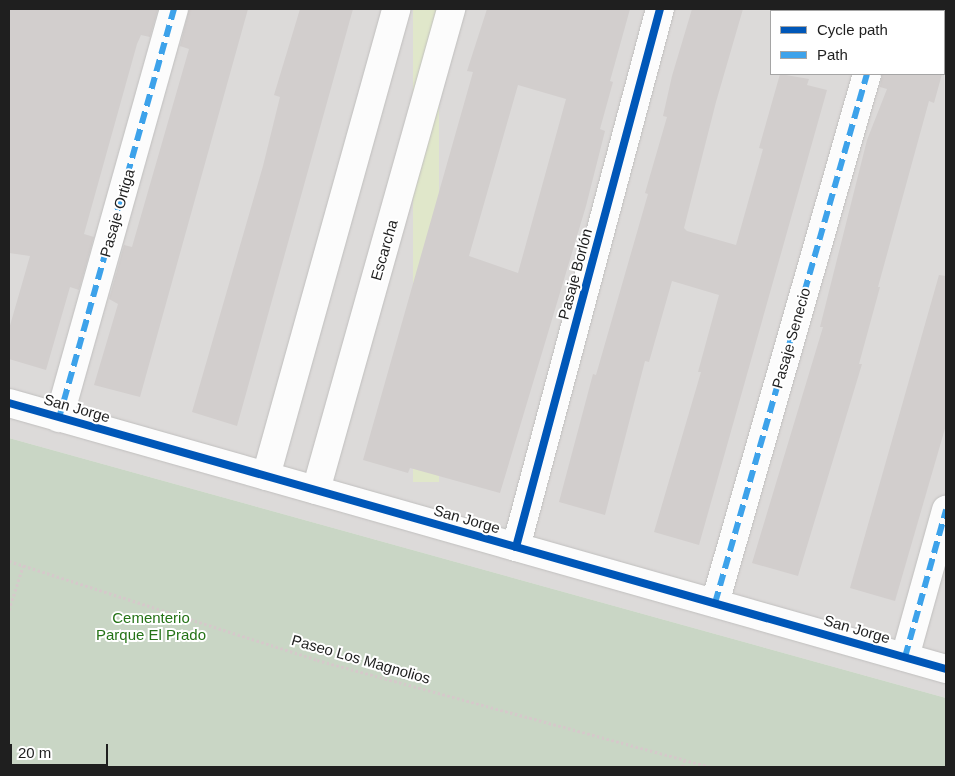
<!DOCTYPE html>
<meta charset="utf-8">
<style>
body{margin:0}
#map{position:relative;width:955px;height:776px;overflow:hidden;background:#edeae8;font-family:Arial,sans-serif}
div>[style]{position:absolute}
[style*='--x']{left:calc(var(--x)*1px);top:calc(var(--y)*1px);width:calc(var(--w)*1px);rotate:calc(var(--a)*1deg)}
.residential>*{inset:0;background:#dcdad9}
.grass>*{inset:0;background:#e0e7ca;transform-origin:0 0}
.cemetery>*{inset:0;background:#c9d6c5}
.building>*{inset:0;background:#d2cecd}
.path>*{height:3px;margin-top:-1.5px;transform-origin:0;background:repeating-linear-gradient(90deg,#d5c9ca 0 2.5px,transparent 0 5px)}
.roads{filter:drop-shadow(0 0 1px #c0bfbe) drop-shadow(0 0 1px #c0bfbe)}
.minor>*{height:28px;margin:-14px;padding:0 14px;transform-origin:14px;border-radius:14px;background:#fcfcfc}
.quiet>*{height:6px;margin-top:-3px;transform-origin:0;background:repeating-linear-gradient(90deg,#3da2ea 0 12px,transparent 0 18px)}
.cycleway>*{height:8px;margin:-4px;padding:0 4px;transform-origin:4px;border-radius:4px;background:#0057b8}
span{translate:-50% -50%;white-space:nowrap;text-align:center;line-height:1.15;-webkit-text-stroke:4px #fff;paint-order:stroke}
.street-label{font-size:15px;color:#1f1f1f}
.park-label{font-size:15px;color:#257317}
.frame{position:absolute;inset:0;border:10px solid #1f1f1f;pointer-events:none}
.legend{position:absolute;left:770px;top:10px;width:175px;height:65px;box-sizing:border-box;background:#fff;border:1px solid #a5a5a5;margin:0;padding:6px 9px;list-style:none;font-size:15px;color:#1f1f1f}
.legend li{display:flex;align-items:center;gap:10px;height:25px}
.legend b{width:25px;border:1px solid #a5a5a5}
.scale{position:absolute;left:10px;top:744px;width:98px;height:22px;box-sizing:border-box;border:2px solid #1f1f1f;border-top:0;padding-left:6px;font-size:15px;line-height:18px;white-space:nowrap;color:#1f1f1f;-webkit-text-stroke:4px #fff;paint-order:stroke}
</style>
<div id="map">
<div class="residential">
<div style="clip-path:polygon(evenodd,9px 9px,946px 9px,946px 698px,9px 438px,9px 9px,771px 11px,944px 11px,944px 74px,771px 74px,771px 11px)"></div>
</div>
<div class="grass">
<div style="left:413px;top:9px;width:26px;height:473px"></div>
</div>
<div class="cemetery">
<div style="clip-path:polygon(9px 438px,946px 698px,946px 767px,9px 767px)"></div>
</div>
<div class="building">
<div style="clip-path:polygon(9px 9px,158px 9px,150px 37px,141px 35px,137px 44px,84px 234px,94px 237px,79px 290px,70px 287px,46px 370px,9px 359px,9px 329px,30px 256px,9px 253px)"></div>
<div style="clip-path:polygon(189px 9px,248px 9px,140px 397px,94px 385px,118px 304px,109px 299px,124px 245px,132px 247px,189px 49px,180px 46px)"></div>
<div style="clip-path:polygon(300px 9px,353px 9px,237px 426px,192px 412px,263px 166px,280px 97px,274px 95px)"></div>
<div style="clip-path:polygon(evenodd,487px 9px,630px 9px,610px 81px,613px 82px,600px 129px,605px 131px,586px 206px,500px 493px,410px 468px,408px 473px,363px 460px,473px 72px,467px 71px,487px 9px,518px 85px,566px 99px,518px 273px,469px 256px,518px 85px)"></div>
<div style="clip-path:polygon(692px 9px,743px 9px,716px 102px,684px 228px,687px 231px,736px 245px,763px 149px,759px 148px,780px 74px,809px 79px,807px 85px,827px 90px,699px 545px,654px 532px,701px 372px,698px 372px,719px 295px,672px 281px,649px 362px,645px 361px,605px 515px,559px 502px,593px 374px,596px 375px,648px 194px,645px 193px,667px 117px,663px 116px,672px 76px)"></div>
<div style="clip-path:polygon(882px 74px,942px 74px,934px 103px,929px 101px,878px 287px,880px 287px,859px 364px,862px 364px,798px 576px,752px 563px,823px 327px,820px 327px,867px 140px,887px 89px,880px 87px)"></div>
<div style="clip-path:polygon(939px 275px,946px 276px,946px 425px,895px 601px,850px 588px)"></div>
</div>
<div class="path">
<div style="--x:9;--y:561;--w:324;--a:17.8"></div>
<div style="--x:317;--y:660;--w:408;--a:15.2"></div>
<div style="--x:9;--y:610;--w:46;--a:-72.3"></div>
<div style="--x:682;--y:767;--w:9;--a:-69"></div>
</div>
<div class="roads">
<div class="minor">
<div style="--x:873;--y:9;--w:2;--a:63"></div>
<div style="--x:9;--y:403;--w:974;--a:15.85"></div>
<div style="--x:59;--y:418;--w:425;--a:-74.3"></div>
<div style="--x:266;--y:476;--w:485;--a:-74.4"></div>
<div style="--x:316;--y:490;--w:500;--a:-74.3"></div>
<div style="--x:516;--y:547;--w:557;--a:-75.02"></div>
<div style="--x:715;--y:603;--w:550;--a:-73.97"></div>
<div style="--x:905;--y:657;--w:153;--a:-74.4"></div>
</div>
</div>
<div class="quiet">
<div style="--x:873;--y:9;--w:2;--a:63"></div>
<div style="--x:59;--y:418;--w:425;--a:-74.3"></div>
<div style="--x:715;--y:603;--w:550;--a:-73.97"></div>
<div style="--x:905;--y:657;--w:153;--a:-74.4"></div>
</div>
<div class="cycleway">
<div style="--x:9;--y:403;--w:974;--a:15.85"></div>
<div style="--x:516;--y:547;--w:557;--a:-75.02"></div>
</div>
<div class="street-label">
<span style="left:117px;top:213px;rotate:-74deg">Pasaje Ortiga</span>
<span style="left:384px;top:250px;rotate:-74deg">Escarcha</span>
<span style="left:575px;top:274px;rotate:-75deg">Pasaje Borlón</span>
<span style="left:791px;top:338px;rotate:-74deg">Pasaje Senecio</span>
<span style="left:77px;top:408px;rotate:16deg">San Jorge</span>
<span style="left:467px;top:519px;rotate:16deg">San Jorge</span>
<span style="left:857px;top:629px;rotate:16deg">San Jorge</span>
<span style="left:361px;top:659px;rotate:16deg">Paseo Los Magnolios</span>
</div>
<div class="park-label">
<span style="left:151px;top:626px">Cementerio<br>Parque El Prado</span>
</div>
<div class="frame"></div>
<ul class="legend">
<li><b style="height:6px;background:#0057b8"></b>Cycle path</li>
<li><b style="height:6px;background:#3da2ea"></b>Path</li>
</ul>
<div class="scale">20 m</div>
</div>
